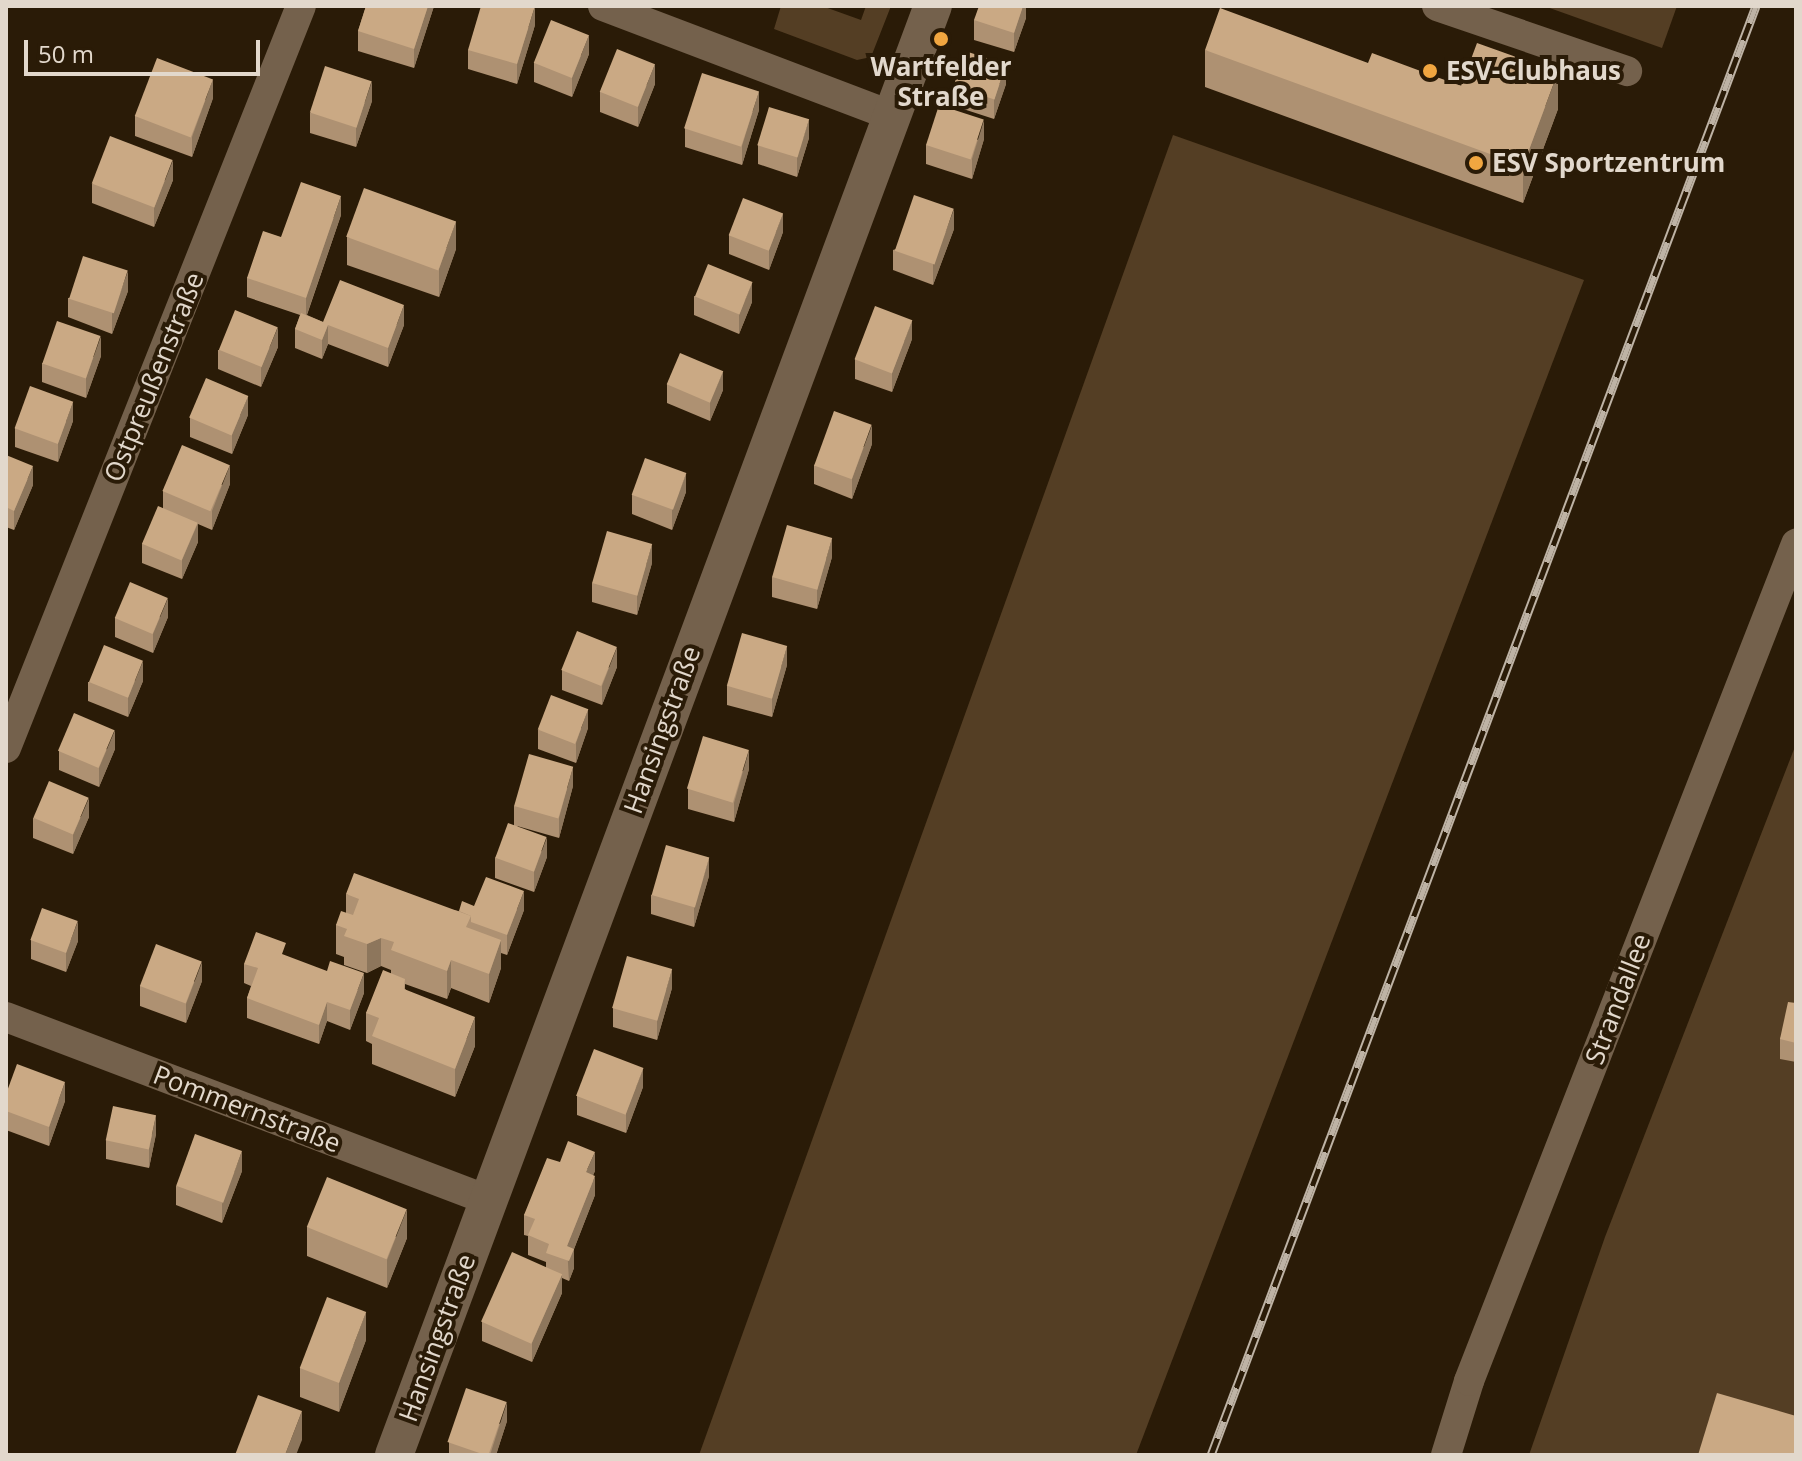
<!DOCTYPE html>
<meta charset="utf-8">
<style>
body{margin:0}
#map{position:relative;width:1802px;height:1461px;overflow:hidden;background:#2a1b07;font-family:"Open Sans",sans-serif}
div>[style]{position:absolute}
[style*='--x']{left:calc(var(--x)*1px);top:calc(var(--y)*1px);width:calc(var(--w)*1px);rotate:calc(var(--a)*1deg)}
.green>*{inset:0;background:#543e24}
.minor>*{height:30px;margin:-15px;padding:0 15px;transform-origin:15px;border-radius:15px;background:#74614c}
.tertiary>*{height:38px;margin:-19px;padding:0 19px;transform-origin:19px;border-radius:19px;background:#74614c}
.rail>*{height:9px;margin-top:-4.5px;transform-origin:0;background:repeating-linear-gradient(90deg,#2a1b07 0 18px,#beb3a5 0 36px);box-sizing:border-box;border-block:2px solid #beb3a5}
.wall>*{inset:0;background:#ae9172}
.shaded-wall>*{inset:0;background:#8d765c}
.building>*{inset:0;background:#caa984;transform-origin:0 0}
.dots>*{width:22px;height:22px;translate:-50% -50%;box-sizing:border-box;border:4px solid #2a1b07;border-radius:50%}
span{translate:-50% -50%;white-space:nowrap;text-align:center;line-height:1.15;-webkit-text-stroke:8px #2a1b07;paint-order:stroke}
.poi-label{font-size:26px;color:#e2d8cc;font-weight:700}
.left{translate:0 -50%;text-align:left}
.street-label{font-size:26px;color:#e2d8cc}
.frame{position:absolute;inset:0;border:8px solid #e2d8cc;pointer-events:none}
.scale{position:absolute;left:24px;top:40px;width:236px;height:36px;box-sizing:border-box;border:4px solid #e2d8cc;border-top:0;padding-left:10px;font-size:24px;line-height:28px;white-space:nowrap;color:#e2d8cc;-webkit-text-stroke:6px #2a1b07;paint-order:stroke}
</style>
<div id="map">
<div class="green">
<div style="clip-path:polygon(781px 6px,822px 6px,861px 20px,866px 6px,891px 6px,871px 57px,857px 60px,774px 29px)"></div>
<div style="clip-path:polygon(1544px 6px,1677px 6px,1662px 48px)"></div>
<div style="clip-path:polygon(1173px 135px,1584px 280px,1136px 1455px,699px 1455px)"></div>
<div style="clip-path:polygon(1796px 744px,1796px 1455px,1529px 1455px,1605px 1237px)"></div>
</div>
<div class="minor">
<div style="--x:603;--y:6;--w:307;--a:20.8"></div>
<div style="--x:1437;--y:6;--w:201;--a:18.9"></div>
<div style="--x:6;--y:748;--w:798;--a:-68.32"></div>
<div style="--x:6;--y:1017;--w:516;--a:20.79"></div>
<div style="--x:1446;--y:1455;--w:77;--a:-72.7"></div>
<div style="--x:1469;--y:1381;--w:899;--a:-68.66"></div>
</div>
<div class="tertiary">
<div style="--x:394;--y:1455;--w:1546;--a:-69.6"></div>
</div>
<div class="rail">
<div style="--x:1211;--y:1455;--w:1548;--a:-69.39"></div>
</div>
<div class="wall">
<div style="clip-path:polygon(366px 6px,434px 6px,414px 68px,358px 51px,358px 31px)"></div>
<div style="clip-path:polygon(1026px 6px,1026px 18px,1014px 52px,974px 40px,974px 20px)"></div>
<div style="clip-path:polygon(535px 25px,517px 84px,468px 69px,468px 50px)"></div>
<div style="clip-path:polygon(1205px 50px,1368px 63px,1558px 109px,1523px 203px,1205px 87px)"></div>
<div style="clip-path:polygon(589px 54px,572px 97px,534px 82px,534px 63px)"></div>
<div style="clip-path:polygon(655px 84px,638px 127px,600px 112px,600px 92px)"></div>
<div style="clip-path:polygon(1006px 84px,994px 119px,954px 106px,954px 86px)"></div>
<div style="clip-path:polygon(213px 98px,192px 157px,135px 136px,135px 116px)"></div>
<div style="clip-path:polygon(372px 101px,356px 147px,310px 133px,310px 113px)"></div>
<div style="clip-path:polygon(759px 110px,742px 165px,685px 147px,685px 128px)"></div>
<div style="clip-path:polygon(809px 138px,797px 177px,758px 164px,758px 145px)"></div>
<div style="clip-path:polygon(984px 139px,972px 179px,926px 164px,926px 145px)"></div>
<div style="clip-path:polygon(173px 180px,154px 227px,92px 203px,92px 184px)"></div>
<div style="clip-path:polygon(341px 215px,307px 315px,323px 322px,404px 325px,388px 367px,328px 344px,322px 359px,295px 348px,295px 329px,300px 315px,247px 297px,247px 278px,281px 237px)"></div>
<div style="clip-path:polygon(954px 229px,933px 285px,893px 270px,893px 250px)"></div>
<div style="clip-path:polygon(783px 232px,769px 270px,729px 254px,729px 235px)"></div>
<div style="clip-path:polygon(347px 237px,456px 249px,439px 297px,347px 265px)"></div>
<div style="clip-path:polygon(128px 291px,112px 334px,68px 317px,68px 298px)"></div>
<div style="clip-path:polygon(694px 296px,752px 302px,739px 334px,694px 315px)"></div>
<div style="clip-path:polygon(912px 339px,892px 392px,855px 379px,855px 359px)"></div>
<div style="clip-path:polygon(278px 347px,261px 387px,218px 369px,218px 350px)"></div>
<div style="clip-path:polygon(101px 356px,86px 398px,42px 382px,42px 363px)"></div>
<div style="clip-path:polygon(667px 384px,723px 390px,710px 421px,667px 403px)"></div>
<div style="clip-path:polygon(248px 415px,232px 454px,190px 437px,190px 418px)"></div>
<div style="clip-path:polygon(73px 421px,58px 462px,15px 447px,15px 428px)"></div>
<div style="clip-path:polygon(872px 444px,852px 499px,814px 484px,814px 465px)"></div>
<div style="clip-path:polygon(6px 455px,33px 485px,14px 530px,6px 527px)"></div>
<div style="clip-path:polygon(230px 484px,212px 530px,198px 524px,198px 542px,182px 579px,142px 563px,142px 544px,163px 509px,163px 491px)"></div>
<div style="clip-path:polygon(686px 492px,672px 530px,632px 514px,632px 495px)"></div>
<div style="clip-path:polygon(832px 557px,817px 609px,772px 597px,772px 577px)"></div>
<div style="clip-path:polygon(652px 563px,637px 615px,592px 602px,592px 583px)"></div>
<div style="clip-path:polygon(168px 617px,153px 653px,115px 637px,115px 618px)"></div>
<div style="clip-path:polygon(787px 665px,772px 717px,727px 705px,727px 686px)"></div>
<div style="clip-path:polygon(617px 667px,602px 705px,562px 690px,562px 670px)"></div>
<div style="clip-path:polygon(143px 681px,128px 717px,88px 701px,88px 682px)"></div>
<div style="clip-path:polygon(588px 728px,576px 763px,538px 749px,538px 730px)"></div>
<div style="clip-path:polygon(115px 749px,99px 787px,59px 770px,59px 751px)"></div>
<div style="clip-path:polygon(749px 769px,734px 822px,688px 809px,688px 789px)"></div>
<div style="clip-path:polygon(573px 786px,559px 838px,517px 826px,547px 857px,534px 892px,495px 878px,495px 858px,514px 825px,514px 806px)"></div>
<div style="clip-path:polygon(89px 817px,73px 854px,33px 838px,33px 818px)"></div>
<div style="clip-path:polygon(709px 876px,694px 927px,651px 914px,651px 895px)"></div>
<div style="clip-path:polygon(346px 894px,459px 911px,474px 906px,524px 910px,507px 955px,501px 953px,501px 968px,489px 1003px,451px 988px,447px 999px,405px 984px,405px 989px,475px 1046px,455px 1097px,372px 1064px,372px 1044px,366px 1041px,366px 1013px,391px 973px,391px 970px,381px 966px,367px 973px,344px 965px,344px 957px,336px 954px,336px 925px,346px 913px)"></div>
<div style="clip-path:polygon(31px 940px,78px 941px,66px 972px,31px 959px)"></div>
<div style="clip-path:polygon(286px 956px,364px 993px,350px 1030px,327px 1021px,319px 1044px,247px 1018px,247px 998px,251px 986px,244px 983px,244px 964px)"></div>
<div style="clip-path:polygon(202px 981px,186px 1023px,140px 1006px,140px 986px)"></div>
<div style="clip-path:polygon(672px 988px,657px 1040px,613px 1027px,613px 1008px)"></div>
<div style="clip-path:polygon(1796px 1003px,1796px 1062px,1780px 1059px,1780px 1039px)"></div>
<div style="clip-path:polygon(643px 1087px,626px 1133px,577px 1115px,577px 1096px)"></div>
<div style="clip-path:polygon(6px 1094px,65px 1101px,49px 1146px,6px 1130px)"></div>
<div style="clip-path:polygon(156px 1134px,149px 1168px,106px 1159px,106px 1140px)"></div>
<div style="clip-path:polygon(560px 1162px,595px 1171px,593px 1175px,595px 1195px,574px 1249px,574px 1268px,569px 1281px,562px 1278px,562px 1293px,532px 1362px,482px 1341px,482px 1322px,546px 1267px,546px 1262px,528px 1255px,528px 1236px,524px 1235px,524px 1215px)"></div>
<div style="clip-path:polygon(242px 1171px,222px 1223px,176px 1205px,176px 1186px)"></div>
<div style="clip-path:polygon(307px 1227px,407px 1238px,387px 1288px,307px 1256px)"></div>
<div style="clip-path:polygon(366px 1340px,339px 1412px,300px 1397px,300px 1368px)"></div>
<div style="clip-path:polygon(507px 1421px,496px 1455px,449px 1455px,449px 1442px)"></div>
</div>
<div class="shaded-wall">
<div style="clip-path:polygon(428px 6px,434px 6px,414px 68px,414px 49px)"></div>
<div style="clip-path:polygon(535px 6px,535px 25px,517px 84px,517px 64px)"></div>
<div style="clip-path:polygon(1023px 6px,1026px 6px,1026px 18px,1014px 52px,1014px 33px)"></div>
<div style="clip-path:polygon(589px 35px,589px 54px,572px 97px,572px 78px)"></div>
<div style="clip-path:polygon(655px 64px,655px 84px,638px 127px,638px 107px)"></div>
<div style="clip-path:polygon(1006px 64px,1006px 84px,994px 119px,994px 100px)"></div>
<div style="clip-path:polygon(1558px 72px,1558px 109px,1523px 203px,1523px 166px)"></div>
<div style="clip-path:polygon(213px 79px,213px 98px,192px 157px,192px 137px)"></div>
<div style="clip-path:polygon(372px 81px,372px 101px,356px 147px,356px 128px)"></div>
<div style="clip-path:polygon(759px 91px,759px 110px,742px 165px,742px 146px)"></div>
<div style="clip-path:polygon(809px 119px,809px 138px,797px 177px,797px 157px)"></div>
<div style="clip-path:polygon(984px 120px,984px 139px,972px 179px,972px 159px)"></div>
<div style="clip-path:polygon(173px 160px,173px 180px,154px 227px,154px 208px)"></div>
<div style="clip-path:polygon(341px 196px,341px 215px,306px 317px,306px 298px)"></div>
<div style="clip-path:polygon(954px 209px,954px 229px,933px 285px,933px 265px)"></div>
<div style="clip-path:polygon(783px 213px,783px 232px,769px 270px,769px 250px)"></div>
<div style="clip-path:polygon(456px 221px,456px 249px,439px 297px,439px 269px)"></div>
<div style="clip-path:polygon(128px 271px,128px 291px,112px 334px,112px 314px)"></div>
<div style="clip-path:polygon(752px 282px,752px 302px,739px 334px,739px 315px)"></div>
<div style="clip-path:polygon(404px 305px,404px 325px,388px 367px,388px 348px)"></div>
<div style="clip-path:polygon(912px 320px,912px 339px,892px 392px,892px 373px)"></div>
<div style="clip-path:polygon(328px 325px,328px 344px,322px 359px,322px 340px)"></div>
<div style="clip-path:polygon(278px 327px,278px 347px,261px 387px,261px 368px)"></div>
<div style="clip-path:polygon(101px 336px,101px 356px,86px 398px,86px 378px)"></div>
<div style="clip-path:polygon(723px 371px,723px 390px,710px 421px,710px 401px)"></div>
<div style="clip-path:polygon(248px 396px,248px 415px,232px 454px,232px 435px)"></div>
<div style="clip-path:polygon(73px 402px,73px 421px,58px 462px,58px 443px)"></div>
<div style="clip-path:polygon(872px 425px,872px 444px,852px 499px,852px 479px)"></div>
<div style="clip-path:polygon(230px 465px,230px 484px,212px 530px,212px 511px)"></div>
<div style="clip-path:polygon(33px 466px,33px 485px,14px 530px,14px 511px)"></div>
<div style="clip-path:polygon(686px 473px,686px 492px,672px 530px,672px 510px)"></div>
<div style="clip-path:polygon(198px 523px,198px 542px,182px 579px,182px 560px)"></div>
<div style="clip-path:polygon(832px 538px,832px 557px,817px 609px,817px 590px)"></div>
<div style="clip-path:polygon(652px 544px,652px 563px,637px 615px,637px 596px)"></div>
<div style="clip-path:polygon(168px 598px,168px 617px,153px 653px,153px 634px)"></div>
<div style="clip-path:polygon(787px 646px,787px 665px,772px 717px,772px 698px)"></div>
<div style="clip-path:polygon(617px 647px,617px 667px,602px 705px,602px 686px)"></div>
<div style="clip-path:polygon(143px 661px,143px 681px,128px 717px,128px 698px)"></div>
<div style="clip-path:polygon(588px 709px,588px 728px,576px 763px,576px 743px)"></div>
<div style="clip-path:polygon(115px 730px,115px 749px,99px 787px,99px 768px)"></div>
<div style="clip-path:polygon(749px 750px,749px 769px,734px 822px,734px 803px)"></div>
<div style="clip-path:polygon(573px 767px,573px 786px,559px 838px,559px 818px)"></div>
<div style="clip-path:polygon(89px 798px,89px 817px,73px 854px,73px 835px)"></div>
<div style="clip-path:polygon(547px 837px,547px 857px,534px 892px,534px 872px)"></div>
<div style="clip-path:polygon(709px 857px,709px 876px,694px 927px,694px 908px)"></div>
<div style="clip-path:polygon(524px 891px,524px 910px,507px 955px,507px 935px)"></div>
<div style="clip-path:polygon(78px 921px,78px 941px,66px 972px,66px 952px)"></div>
<div style="clip-path:polygon(381px 938px,381px 966px,367px 973px,367px 944px)"></div>
<div style="clip-path:polygon(501px 940px,501px 968px,489px 1003px,489px 974px)"></div>
<div style="clip-path:polygon(451px 960px,451px 988px,447px 999px,447px 971px)"></div>
<div style="clip-path:polygon(202px 962px,202px 981px,186px 1023px,186px 1004px)"></div>
<div style="clip-path:polygon(672px 969px,672px 988px,657px 1040px,657px 1020px)"></div>
<div style="clip-path:polygon(364px 973px,364px 993px,350px 1030px,350px 1010px)"></div>
<div style="clip-path:polygon(327px 1002px,327px 1021px,319px 1044px,319px 1025px)"></div>
<div style="clip-path:polygon(475px 1017px,475px 1046px,455px 1097px,455px 1069px)"></div>
<div style="clip-path:polygon(643px 1068px,643px 1087px,626px 1133px,626px 1113px)"></div>
<div style="clip-path:polygon(65px 1082px,65px 1101px,49px 1146px,49px 1127px)"></div>
<div style="clip-path:polygon(156px 1115px,156px 1134px,149px 1168px,149px 1149px)"></div>
<div style="clip-path:polygon(242px 1151px,242px 1171px,222px 1223px,222px 1204px)"></div>
<div style="clip-path:polygon(595px 1152px,595px 1171px,586px 1192px,586px 1172px)"></div>
<div style="clip-path:polygon(595px 1176px,595px 1195px,574px 1249px,574px 1268px,569px 1281px,567px 1246px)"></div>
<div style="clip-path:polygon(407px 1209px,407px 1238px,387px 1288px,387px 1260px)"></div>
<div style="clip-path:polygon(562px 1274px,562px 1293px,532px 1362px,532px 1343px)"></div>
<div style="clip-path:polygon(366px 1312px,366px 1340px,339px 1412px,339px 1383px)"></div>
<div style="clip-path:polygon(507px 1402px,507px 1421px,496px 1455px,490px 1455px)"></div>
<div style="clip-path:polygon(302px 1411px,302px 1440px,296px 1455px,285px 1455px)"></div>
</div>
<div class="building">
<div style="clip-path:polygon(366px 6px,428px 6px,414px 49px,358px 31px)"></div>
<div style="clip-path:polygon(481px 6px,535px 6px,517px 64px,468px 50px)"></div>
<div style="clip-path:polygon(979px 6px,1023px 6px,1014px 33px,974px 20px)"></div>
<div style="clip-path:polygon(1220px 8px,1368px 63px,1372px 53px,1461px 86px,1477px 43px,1558px 72px,1523px 166px,1205px 50px)"></div>
<div style="left:551px;top:20px;width:41px;height:46px;rotate:22deg"></div>
<div style="left:617px;top:49px;width:41px;height:46px;rotate:22deg"></div>
<div style="left:965px;top:51px;width:43px;height:37px;rotate:18deg"></div>
<div style="left:157px;top:58px;width:60px;height:62px;rotate:21deg"></div>
<div style="left:325px;top:66px;width:49px;height:49px;rotate:18deg"></div>
<div style="left:702px;top:73px;width:60px;height:58px;rotate:18deg"></div>
<div style="left:939px;top:105px;width:47px;height:42px;rotate:18deg"></div>
<div style="left:769px;top:107px;width:42px;height:40px;rotate:17deg"></div>
<div style="left:110px;top:136px;width:67px;height:51px;rotate:21deg"></div>
<div style="clip-path:polygon(301px 182px,341px 196px,306px 298px,247px 278px,263px 231px,281px 237px)"></div>
<div style="left:364px;top:188px;width:98px;height:52px;rotate:20deg"></div>
<div style="left:914px;top:195px;width:42px;height:59px;rotate:19deg"></div>
<div style="left:743px;top:198px;width:43px;height:40px;rotate:21deg"></div>
<div style="left:83px;top:256px;width:47px;height:45px;rotate:18deg"></div>
<div style="left:708px;top:264px;width:48px;height:35px;rotate:22deg"></div>
<div style="clip-path:polygon(340px 280px,404px 305px,388px 348px,328px 325px,322px 340px,295px 329px,301px 313px,323px 322px)"></div>
<div style="left:875px;top:306px;width:40px;height:57px;rotate:21deg"></div>
<div style="left:235px;top:310px;width:46px;height:43px;rotate:22deg"></div>
<div style="left:57px;top:321px;width:46px;height:45px;rotate:19deg"></div>
<div style="left:680px;top:353px;width:47px;height:34px;rotate:23deg"></div>
<div style="left:206px;top:378px;width:46px;height:43px;rotate:23deg"></div>
<div style="left:30px;top:386px;width:46px;height:45px;rotate:20deg"></div>
<div style="left:834px;top:411px;width:40px;height:58px;rotate:20deg"></div>
<div style="left:182px;top:445px;width:52px;height:50px;rotate:23deg"></div>
<div style="clip-path:polygon(6px 455px,33px 466px,14px 511px,6px 507px)"></div>
<div style="left:645px;top:458px;width:44px;height:39px;rotate:20deg"></div>
<div style="left:158px;top:506px;width:43px;height:41px;rotate:23deg"></div>
<div style="left:787px;top:525px;width:47px;height:54px;rotate:16deg"></div>
<div style="left:607px;top:531px;width:47px;height:54px;rotate:16deg"></div>
<div style="left:130px;top:582px;width:41px;height:39px;rotate:23deg"></div>
<div style="left:577px;top:631px;width:43px;height:42px;rotate:22deg"></div>
<div style="left:742px;top:633px;width:47px;height:55px;rotate:16deg"></div>
<div style="left:104px;top:645px;width:42px;height:40px;rotate:22deg"></div>
<div style="left:551px;top:695px;width:40px;height:37px;rotate:21deg"></div>
<div style="left:74px;top:713px;width:44px;height:41px;rotate:23deg"></div>
<div style="left:703px;top:736px;width:48px;height:55px;rotate:17deg"></div>
<div style="left:529px;top:754px;width:46px;height:54px;rotate:16deg"></div>
<div style="left:49px;top:781px;width:43px;height:40px;rotate:23deg"></div>
<div style="left:508px;top:823px;width:41px;height:37px;rotate:20deg"></div>
<div style="left:666px;top:845px;width:45px;height:52px;rotate:16deg"></div>
<div style="clip-path:polygon(354px 873px,471px 916px,466px 927px,501px 940px,489px 974px,451px 960px,447px 971px,391px 950px,394px 942px,381px 938px,367px 944px,344px 936px,347px 929px,336px 925px,341px 911px,353px 915px,359px 899px,346px 894px)"></div>
<div style="clip-path:polygon(486px 877px,524px 891px,507px 935px,471px 922px,471px 916px,459px 911px,462px 901px,474px 906px)"></div>
<div style="left:42px;top:908px;width:38px;height:34px;rotate:20deg"></div>
<div style="clip-path:polygon(256px 932px,286px 943px,282px 954px,327px 971px,330px 961px,364px 973px,350px 1010px,327px 1002px,319px 1025px,247px 998px,258px 968px,244px 964px)"></div>
<div style="left:156px;top:944px;width:49px;height:45px;rotate:21deg"></div>
<div style="left:627px;top:956px;width:47px;height:54px;rotate:16deg"></div>
<div style="clip-path:polygon(383px 970px,405px 979px,404px 989px,475px 1017px,455px 1069px,372px 1036px,379px 1018px,366px 1013px)"></div>
<div style="clip-path:polygon(1788px 1002px,1796px 1003px,1796px 1043px,1780px 1039px)"></div>
<div style="left:594px;top:1049px;width:53px;height:50px;rotate:21deg"></div>
<div style="clip-path:polygon(17px 1064px,65px 1082px,49px 1127px,6px 1111px,6px 1094px)"></div>
<div style="left:113px;top:1106px;width:44px;height:35px;rotate:12deg"></div>
<div style="left:195px;top:1134px;width:50px;height:55px;rotate:20deg"></div>
<div style="clip-path:polygon(568px 1141px,595px 1152px,586px 1172px,595px 1176px,567px 1246px,574px 1249px,569px 1261px,546px 1253px,549px 1244px,528px 1235px,535px 1219px,524px 1215px,547px 1158px,560px 1162px)"></div>
<div style="left:327px;top:1177px;width:86px;height:54px;rotate:22deg"></div>
<div style="left:512px;top:1252px;width:55px;height:76px;rotate:24deg"></div>
<div style="left:327px;top:1297px;width:42px;height:76px;rotate:21deg"></div>
<div style="left:466px;top:1388px;width:43px;height:57px;rotate:19deg"></div>
<div style="clip-path:polygon(1717px 1393px,1796px 1416px,1796px 1455px,1698px 1455px)"></div>
<div style="clip-path:polygon(258px 1395px,302px 1411px,285px 1455px,235px 1455px)"></div>
</div>
<div class="dots">
<div style="left:941px;top:39px;background:#f1a640"></div>
<div style="left:1430px;top:71px;background:#f1a640"></div>
<div style="left:1476px;top:163px;background:#f1a640"></div>
</div>
<div class="poi-label">
<span style="left:941px;top:82px">Wartfelder<br>Straße</span>
<span class="left" style="left:1446px;top:71px">ESV-Clubhaus</span>
<span class="left" style="left:1492px;top:163px">ESV Sportzentrum</span>
</div>
<div class="street-label">
<span style="left:154px;top:377px;rotate:-68deg">Ostpreußenstraße</span>
<span style="left:662px;top:730px;rotate:-70deg">Hansingstraße</span>
<span style="left:1618px;top:999px;rotate:-69deg">Strandallee</span>
<span style="left:247px;top:1109px;rotate:21deg">Pommernstraße</span>
<span style="left:437px;top:1338px;rotate:-70deg">Hansingstraße</span>
</div>
<div class="frame"></div>
<div class="scale">50 m</div>
</div>
